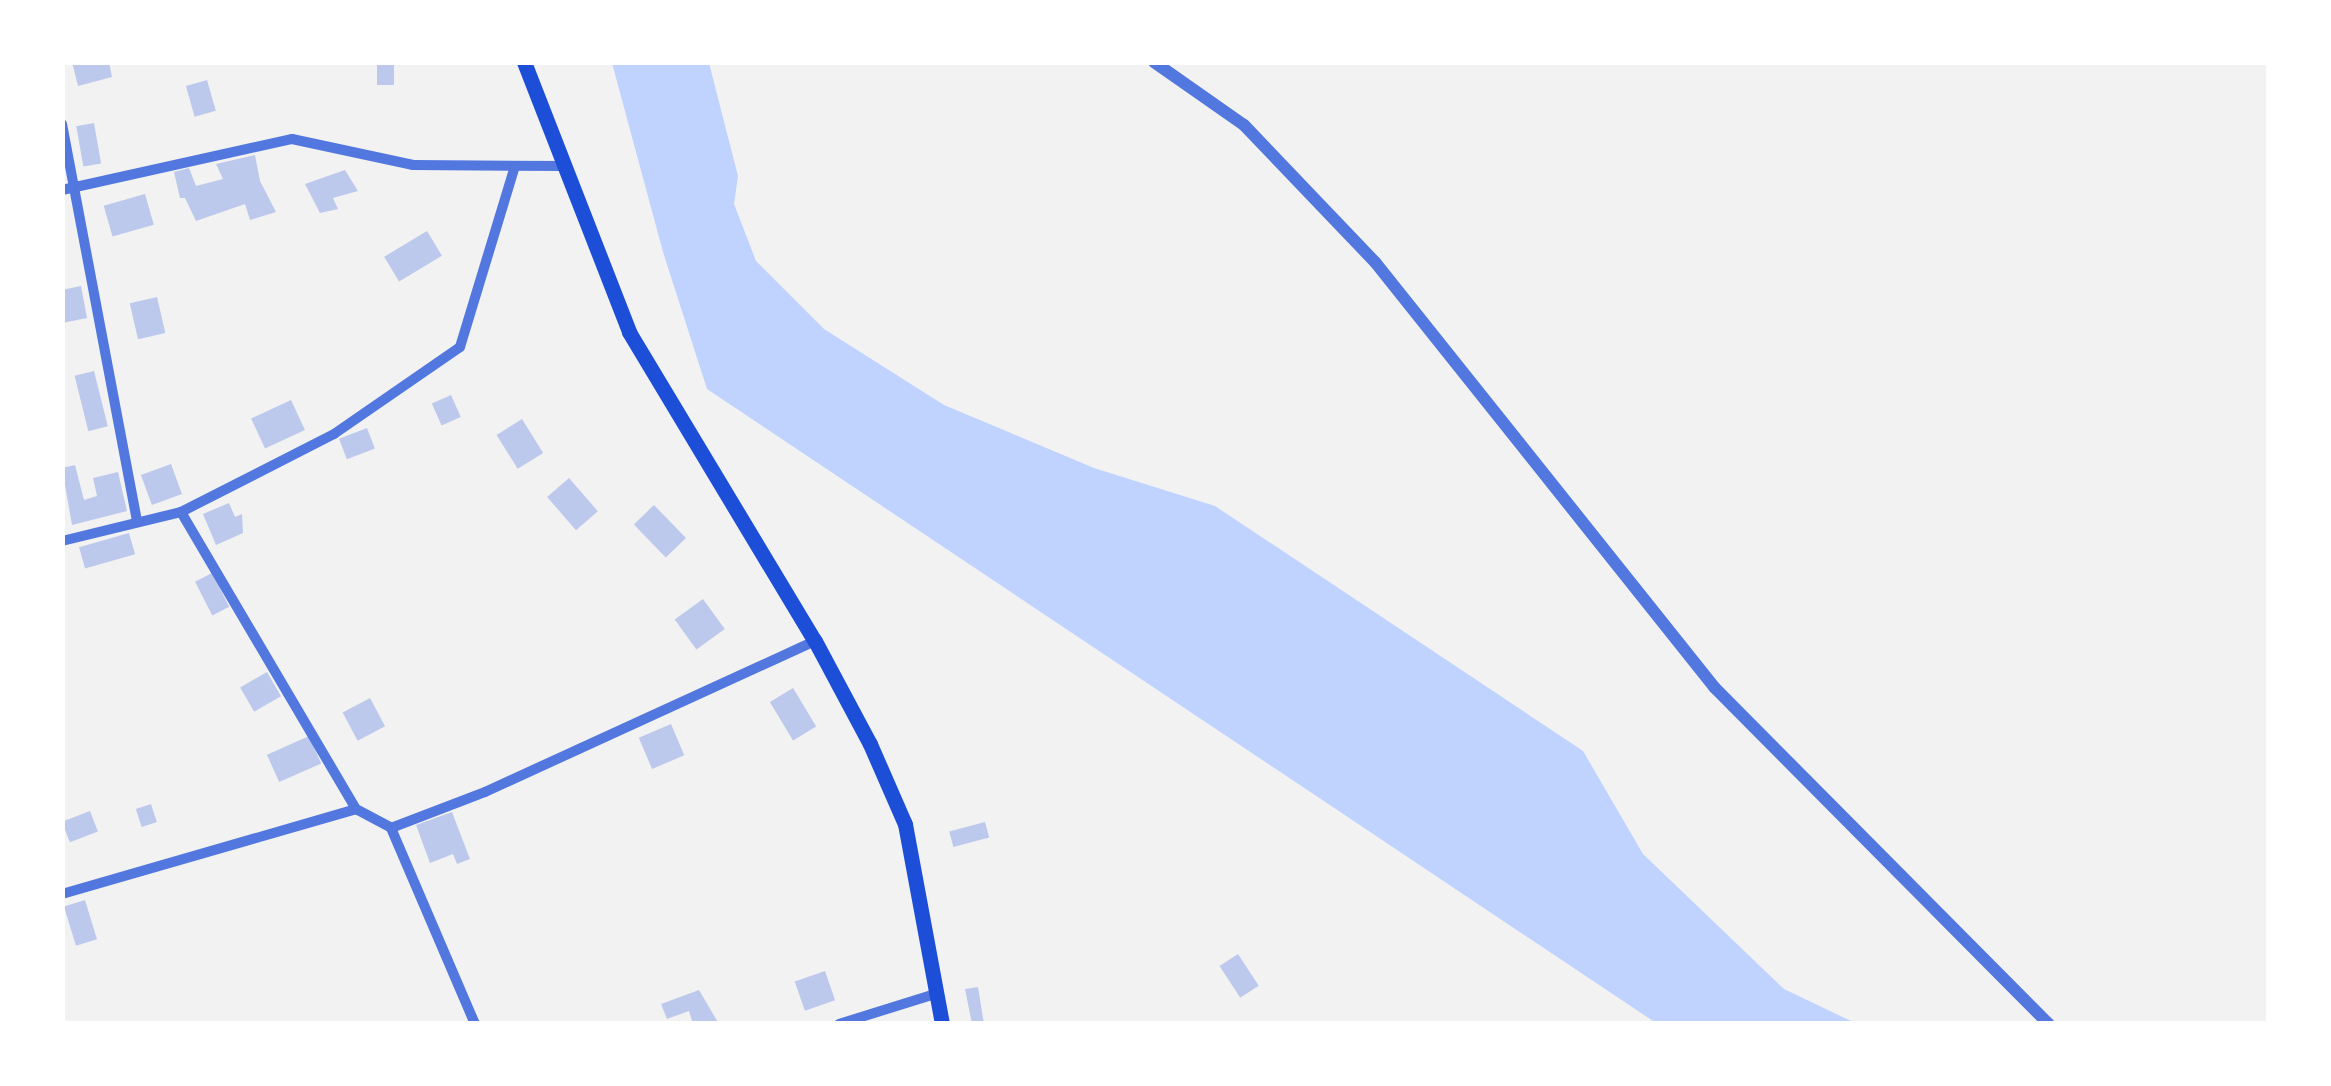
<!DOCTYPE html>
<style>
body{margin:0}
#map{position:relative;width:2331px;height:1086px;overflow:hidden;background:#f2f2f2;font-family:Arial,sans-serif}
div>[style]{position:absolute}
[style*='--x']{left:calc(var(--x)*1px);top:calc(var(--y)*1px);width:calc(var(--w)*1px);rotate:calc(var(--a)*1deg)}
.water>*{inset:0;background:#bfd3fe}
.building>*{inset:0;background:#bdc9ec;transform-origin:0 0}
.minor>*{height:10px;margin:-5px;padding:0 5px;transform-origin:5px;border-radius:5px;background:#5277de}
.tertiary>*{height:12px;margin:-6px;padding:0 6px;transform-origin:6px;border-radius:6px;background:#5277de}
.primary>*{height:15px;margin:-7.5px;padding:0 7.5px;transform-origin:7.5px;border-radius:7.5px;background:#1d4ed8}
span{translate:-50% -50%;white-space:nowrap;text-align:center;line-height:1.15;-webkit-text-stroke:10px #fff;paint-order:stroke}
.frame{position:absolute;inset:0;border:65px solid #fff;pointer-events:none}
</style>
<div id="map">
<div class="water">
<div style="clip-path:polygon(612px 63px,709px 63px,738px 176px,734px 204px,756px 261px,824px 329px,944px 405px,1094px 468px,1215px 506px,1583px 751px,1643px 854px,1784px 989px,1855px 1023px,1656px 1023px,707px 389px,663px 252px)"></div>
</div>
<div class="building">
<div style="clip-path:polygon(72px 62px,109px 62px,112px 77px,78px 86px)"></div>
<div style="left:377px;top:62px;width:17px;height:23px"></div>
<div style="left:207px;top:80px;width:32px;height:22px;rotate:74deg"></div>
<div style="left:94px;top:123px;width:41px;height:18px;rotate:80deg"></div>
<div style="clip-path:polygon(255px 155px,260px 181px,276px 212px,250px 220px,245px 204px,196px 221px,185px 198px,180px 198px,174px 172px,189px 168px,196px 186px,223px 179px,216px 164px)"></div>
<div style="clip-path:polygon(345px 170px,358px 191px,333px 198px,338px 209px,320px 213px,305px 184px)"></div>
<div style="left:145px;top:194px;width:32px;height:43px;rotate:74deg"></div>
<div style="left:427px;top:231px;width:29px;height:50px;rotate:59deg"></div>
<div style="clip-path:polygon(81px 286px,87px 318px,62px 323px,62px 290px)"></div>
<div style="left:157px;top:297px;width:37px;height:28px;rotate:77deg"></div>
<div style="left:94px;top:371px;width:57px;height:20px;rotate:76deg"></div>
<div style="left:451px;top:395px;width:24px;height:21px;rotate:66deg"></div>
<div style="left:291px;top:400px;width:33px;height:44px;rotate:65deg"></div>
<div style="left:522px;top:419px;width:40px;height:30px;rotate:58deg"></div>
<div style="left:367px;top:428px;width:22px;height:30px;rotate:69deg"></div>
<div style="left:171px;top:464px;width:32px;height:32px;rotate:70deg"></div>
<div style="clip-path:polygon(75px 465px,84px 500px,97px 496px,93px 478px,118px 472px,127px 511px,72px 525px,62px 468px)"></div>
<div style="left:569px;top:478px;width:44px;height:29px;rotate:49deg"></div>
<div style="clip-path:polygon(229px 503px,235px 517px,242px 514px,243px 533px,216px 545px,203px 514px)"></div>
<div style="left:654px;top:505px;width:46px;height:28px;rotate:46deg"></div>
<div style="left:129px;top:533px;width:22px;height:52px;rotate:74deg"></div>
<div style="left:212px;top:573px;width:38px;height:19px;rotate:63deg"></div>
<div style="left:703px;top:599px;width:37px;height:35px;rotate:54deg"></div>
<div style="left:267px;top:672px;width:28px;height:31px;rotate:60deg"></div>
<div style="left:793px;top:688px;width:45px;height:27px;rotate:59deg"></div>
<div style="left:370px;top:698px;width:32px;height:31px;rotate:62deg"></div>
<div style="left:671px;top:724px;width:34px;height:35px;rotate:67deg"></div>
<div style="left:309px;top:736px;width:30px;height:46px;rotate:66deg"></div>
<div style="left:151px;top:804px;width:19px;height:16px;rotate:72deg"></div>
<div style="left:90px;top:811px;width:22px;height:30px;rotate:69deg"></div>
<div style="clip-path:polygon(452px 812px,470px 859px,457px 864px,453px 854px,430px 863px,416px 825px)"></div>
<div style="left:985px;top:822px;width:16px;height:37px;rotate:75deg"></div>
<div style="left:85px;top:900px;width:41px;height:22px;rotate:73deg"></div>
<div style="left:1238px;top:954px;width:38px;height:22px;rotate:57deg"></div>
<div style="left:825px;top:971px;width:31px;height:32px;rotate:71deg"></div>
<div style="clip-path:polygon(978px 987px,984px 1024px,972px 1024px,965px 989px)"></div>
<div style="clip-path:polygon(699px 990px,719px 1024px,693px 1024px,689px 1011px,667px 1019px,661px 1004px)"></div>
</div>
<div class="minor">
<div style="--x:62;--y:124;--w:405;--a:79.3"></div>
<div style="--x:62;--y:190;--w:236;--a:-12.5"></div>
<div style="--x:292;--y:139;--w:124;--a:12.1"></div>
<div style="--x:413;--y:165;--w:152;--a:0.4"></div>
<div style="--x:181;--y:512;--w:345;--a:59.5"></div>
<div style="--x:62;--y:541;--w:122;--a:-13.7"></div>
<div style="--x:181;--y:512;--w:172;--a:-27"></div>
<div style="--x:334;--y:434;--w:153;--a:-34.6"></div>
<div style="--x:460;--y:347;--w:189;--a:-73.1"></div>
<div style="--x:391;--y:828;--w:213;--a:66.8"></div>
<div style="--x:62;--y:894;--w:306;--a:-16.1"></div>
<div style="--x:356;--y:809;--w:40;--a:28"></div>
<div style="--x:391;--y:828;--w:101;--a:-21"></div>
<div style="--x:485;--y:792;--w:363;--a:-24.6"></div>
<div style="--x:839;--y:1024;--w:104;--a:-17.4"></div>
</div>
<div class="tertiary">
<div style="--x:1154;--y:62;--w:110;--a:35"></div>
<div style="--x:1244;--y:125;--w:190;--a:46.3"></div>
<div style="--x:1375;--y:262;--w:545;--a:51.41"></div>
<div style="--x:1715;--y:688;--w:474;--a:45.2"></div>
</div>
<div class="primary">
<div style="--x:524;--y:62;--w:290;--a:68.7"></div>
<div style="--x:629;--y:332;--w:361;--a:59"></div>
<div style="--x:815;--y:641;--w:117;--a:61.9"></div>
<div style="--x:870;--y:744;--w:87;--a:66.4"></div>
<div style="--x:905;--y:824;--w:203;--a:79.5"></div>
</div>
<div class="frame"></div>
</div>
